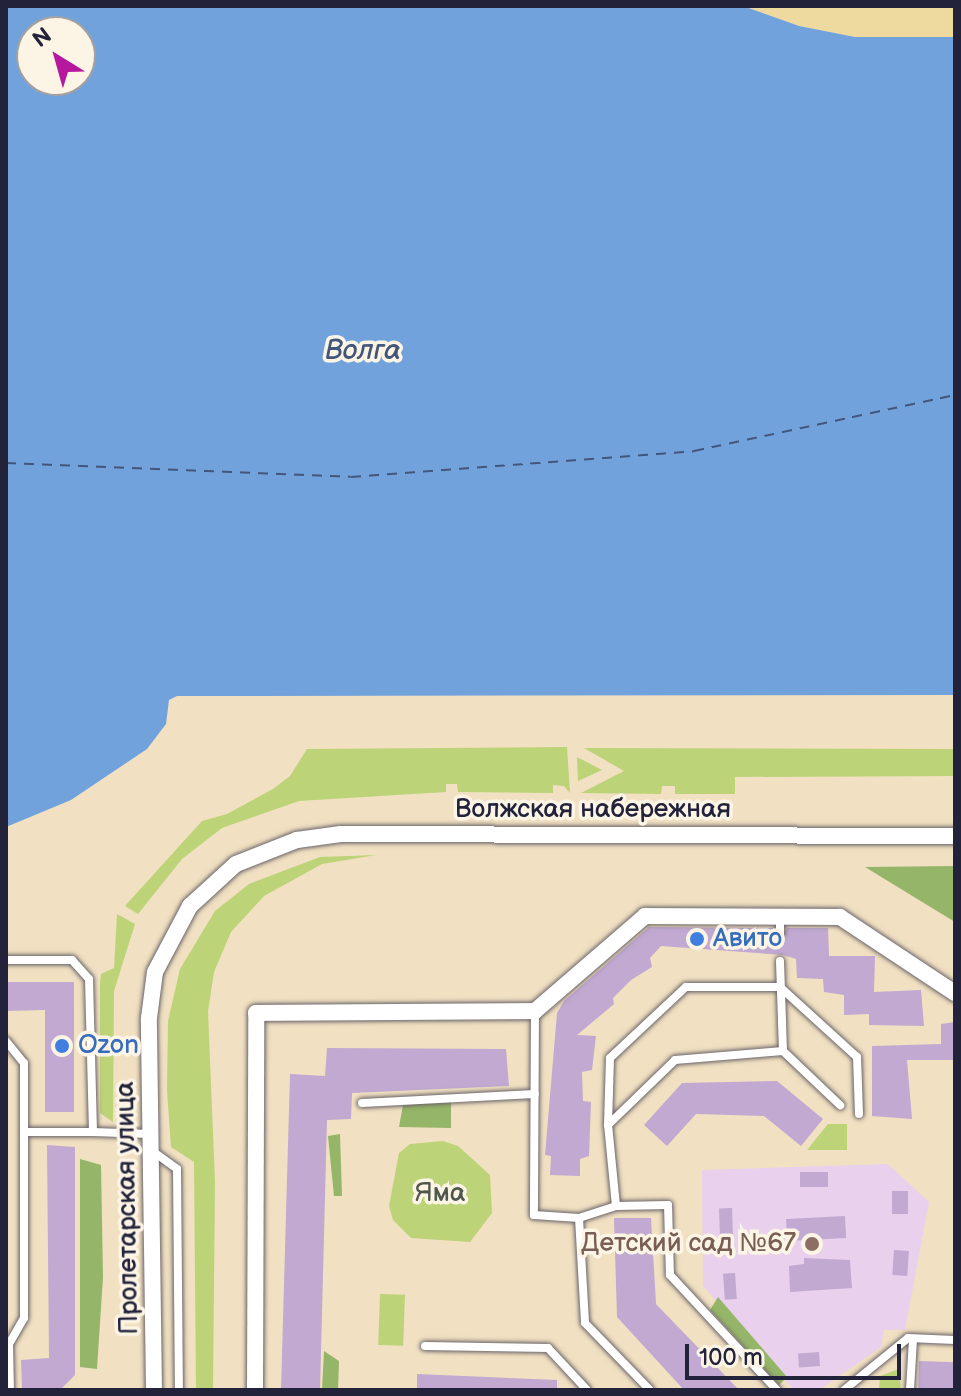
<!DOCTYPE html>
<meta charset="utf-8">
<style>
body{margin:0}
#map{position:relative;width:961px;height:1396px;overflow:hidden;background:#f1e0c1;font-family:"Balsamiq Sans",sans-serif}
div>[style]{position:absolute}
[style*='--x']{left:calc(var(--x)*1px);top:calc(var(--y)*1px);width:calc(var(--w)*1px);rotate:calc(var(--a)*1deg)}
.built>*{inset:0;background:#e9d1ed}
.green>*{inset:0;background:#bcd378;transform-origin:0 0}
.forest>*{inset:0;background:#95b568}
.sand>*{inset:0;background:#eeda9e}
.water>*{inset:0;background:#72a2dc}
.ferry>*{height:2px;margin-top:-1px;transform-origin:0;background:repeating-linear-gradient(90deg,#42557b 0 10px,transparent 0 18px)}
.building>*{inset:0;background:#c1a9d1;transform-origin:0 0}
.roads{filter:drop-shadow(0 0 2px #6a646a) drop-shadow(0 0 2px #6a646a)}
.lane>*{height:8px;margin:-4px;padding:0 4px;transform-origin:4px;border-radius:4px;background:#fff}
.street>*{height:16px;margin:-8px;padding:0 8px;transform-origin:8px;border-radius:8px;background:#fff}
.dots>*{width:22px;height:22px;translate:-50% -50%;box-sizing:border-box;border:4px solid #fcf5e5;border-radius:50%}
span{translate:-50% -50%;white-space:nowrap;text-align:center;line-height:1.15;-webkit-text-stroke:7px #fcf5e5;paint-order:stroke}
.street-label{font-size:26px;color:#22223b}
.shop-label{font-size:26px;color:#366cbe}
.left{translate:0 -50%;text-align:left}
.park-label{font-size:26px;color:#50574d}
.education-label{font-size:26px;color:#785e54}
.right{translate:-100% -50%;text-align:right}
.water-label{font-size:28px;color:#42557b;font-style:italic}
.frame{position:absolute;inset:0;border:8px solid #22223b;pointer-events:none}
.north{position:absolute;left:16px;top:16px;width:80px;height:80px;box-sizing:border-box;background:#fcf5e5;border:2px solid #a5a1a1;border-radius:50%;rotate:323deg;font-size:22px;font-weight:700;line-height:32px;text-align:center;color:#22223b}
.north::after{content:'';display:block;margin:auto;width:28px;height:36px;background:#b5179e;clip-path:polygon(50% 0,100% 100%,50% 72%,0 100%)}
.scale{position:absolute;left:685px;top:1344px;width:216px;height:36px;box-sizing:border-box;border:4px solid #22223b;border-top:0;padding-left:10px;font-size:24px;line-height:28px;white-space:nowrap;color:#22223b;-webkit-text-stroke:6px #fcf5e5;paint-order:stroke}
</style>
<div id="map">
<div class="built">
<div style="clip-path:polygon(888px 1164px,929px 1202px,905px 1330px,884px 1330px,881px 1347px,819px 1390px,794px 1390px,703px 1286px,702px 1170px)"></div>
</div>
<div class="green">
<div style="clip-path:polygon(567px 747px,570px 793px,564px 786px,553px 785px,553px 793px,458px 792px,457px 784px,446px 784px,446px 792px,299px 801px,222px 828px,182px 859px,138px 914px,125px 906px,202px 821px,227px 814px,273px 789px,290px 776px,307px 749px)"></div>
<div style="clip-path:polygon(584px 748px,955px 749px,955px 776px,735px 777px,735px 794px,675px 794px,675px 786px,662px 786px,661px 794px,581px 793px,624px 771px)"></div>
<div style="clip-path:polygon(577px 757px,602px 770px,578px 781px)"></div>
<div style="clip-path:polygon(376px 855px,322px 864px,264px 896px,231px 932px,214px 972px,208px 1011px,215px 1182px,213px 1390px,196px 1390px,194px 1162px,171px 1147px,167px 1090px,168px 1021px,180px 969px,215px 911px,249px 884px,320px 857px)"></div>
<div style="clip-path:polygon(117px 914px,135px 924px,114px 991px,113px 1122px,100px 1113px,100px 984px,101px 974px,114px 968px)"></div>
<div style="clip-path:polygon(828px 1124px,847px 1124px,847px 1150px,807px 1150px)"></div>
<div style="clip-path:polygon(443px 1141px,458px 1146px,490px 1175px,492px 1213px,470px 1242px,411px 1238px,393px 1220px,389px 1206px,399px 1153px,410px 1144px)"></div>
<div style="left:380px;top:1294px;width:25px;height:51px;rotate:2deg"></div>
<div style="clip-path:polygon(899px 1369px,901px 1390px,879px 1390px,880px 1376px)"></div>
</div>
<div class="forest">
<div style="clip-path:polygon(955px 866px,955px 922px,865px 867px)"></div>
<div style="clip-path:polygon(451px 1101px,451px 1128px,399px 1127px,403px 1105px)"></div>
<div style="clip-path:polygon(340px 1134px,342px 1196px,334px 1196px,328px 1136px)"></div>
<div style="clip-path:polygon(80px 1159px,101px 1165px,103px 1277px,97px 1369px,80px 1367px)"></div>
<div style="clip-path:polygon(718px 1297px,787px 1377px,779px 1385px,710px 1310px)"></div>
<div style="clip-path:polygon(324px 1351px,339px 1361px,338px 1390px,322px 1390px)"></div>
</div>
<div class="sand">
<div style="clip-path:polygon(743px 6px,955px 6px,955px 37px,855px 37px,799px 26px)"></div>
</div>
<div class="water">
<div style="clip-path:polygon(evenodd,6px 6px,743px 6px,799px 26px,855px 37px,955px 37px,955px 695px,177px 696px,169px 700px,166px 724px,147px 749px,71px 800px,6px 827px,6px 6px,32px 32px,80px 32px,80px 80px,32px 80px,32px 32px)"></div>
</div>
<div class="ferry">
<div style="--x:6;--y:463;--w:345;--a:2.3"></div>
<div style="--x:351;--y:477;--w:344;--a:-4.3"></div>
<div style="--x:694;--y:451;--w:267;--a:-12.1"></div>
</div>
<div class="building">
<div style="clip-path:polygon(649px 927px,773px 928px,779px 940px,787px 928px,828px 928px,829px 956px,875px 956px,874px 992px,921px 990px,924px 1026px,869px 1025px,869px 1014px,844px 1015px,844px 995px,824px 992px,823px 979px,797px 978px,796px 959px,783px 955px,661px 946px,650px 958px,652px 967px,631px 980px,613px 998px,614px 1004px,577px 1035px,596px 1036px,592px 1070px,582px 1072px,583px 1101px,591px 1102px,589px 1156px,580px 1159px,580px 1176px,550px 1175px,551px 1156px,545px 1155px,557px 1013px,564px 1001px)"></div>
<div style="clip-path:polygon(6px 982px,74px 982px,74px 1112px,45px 1112px,45px 1010px,6px 1011px)"></div>
<div style="clip-path:polygon(955px 1022px,955px 1060px,907px 1060px,912px 1119px,872px 1116px,872px 1046px,941px 1044px,941px 1024px)"></div>
<div style="clip-path:polygon(327px 1048px,506px 1049px,509px 1086px,352px 1093px,351px 1119px,327px 1120px,320px 1390px,281px 1390px,290px 1074px,325px 1076px)"></div>
<div style="clip-path:polygon(777px 1081px,823px 1119px,801px 1146px,764px 1116px,696px 1114px,667px 1146px,644px 1125px,682px 1083px)"></div>
<div style="clip-path:polygon(47px 1145px,75px 1147px,75px 1375px,60px 1390px,22px 1390px,21px 1360px,49px 1358px)"></div>
<div style="left:828px;top:1172px;width:15px;height:28px;rotate:90deg"></div>
<div style="left:892px;top:1191px;width:16px;height:23px"></div>
<div style="left:732px;top:1208px;width:26px;height:13px;rotate:88deg"></div>
<div style="left:845px;top:1216px;width:22px;height:59px;rotate:87deg"></div>
<div style="clip-path:polygon(614px 1218px,651px 1218px,656px 1304px,739px 1390px,684px 1390px,617px 1317px)"></div>
<div style="left:894px;top:1250px;width:15px;height:25px;rotate:4deg"></div>
<div style="clip-path:polygon(804px 1258px,850px 1260px,852px 1288px,790px 1292px,789px 1266px,804px 1264px)"></div>
<div style="left:735px;top:1273px;width:26px;height:12px;rotate:86deg"></div>
<div style="left:819px;top:1352px;width:14px;height:21px;rotate:86deg"></div>
<div style="left:919px;top:1361px;width:36px;height:29px;rotate:2deg"></div>
<div style="clip-path:polygon(417px 1374px,557px 1380px,557px 1390px,417px 1390px)"></div>
</div>
<div class="roads">
<div class="lane">
<div style="--x:780;--y:916;--w:17;--a:90"></div>
<div style="--x:6;--y:960;--w:66;--a:0"></div>
<div style="--x:72;--y:960;--w:25;--a:48"></div>
<div style="--x:89;--y:979;--w:153;--a:88.5"></div>
<div style="--x:93;--y:1132;--w:69;--a:180"></div>
<div style="--x:780;--y:961;--w:90;--a:88.1"></div>
<div style="--x:783;--y:1051;--w:79;--a:43.5"></div>
<div style="--x:535;--y:1011;--w:204;--a:90.3"></div>
<div style="--x:534;--y:1215;--w:45;--a:3.8"></div>
<div style="--x:579;--y:1218;--w:39;--a:-18"></div>
<div style="--x:616;--y:1206;--w:52;--a:-1.1"></div>
<div style="--x:668;--y:1205;--w:70;--a:88.4"></div>
<div style="--x:670;--y:1275;--w:157;--a:47.1"></div>
<div style="--x:6;--y:1041;--w:28;--a:51"></div>
<div style="--x:24;--y:1063;--w:255;--a:90"></div>
<div style="--x:24;--y:1318;--w:30;--a:120"></div>
<div style="--x:9;--y:1344;--w:46;--a:88.8"></div>
<div style="--x:362;--y:1103;--w:173;--a:-3"></div>
<div style="--x:608;--y:1125;--w:93;--a:-44.1"></div>
<div style="--x:675;--y:1060;--w:108;--a:-4.8"></div>
<div style="--x:93;--y:1132;--w:57;--a:2"></div>
<div style="--x:151;--y:1150;--w:32;--a:36"></div>
<div style="--x:177;--y:1169;--w:221;--a:89.5"></div>
<div style="--x:616;--y:1206;--w:81;--a:-95.6"></div>
<div style="--x:608;--y:1125;--w:67;--a:-88.3"></div>
<div style="--x:610;--y:1058;--w:104;--a:-43.1"></div>
<div style="--x:686;--y:987;--w:94;--a:0"></div>
<div style="--x:780;--y:987;--w:104;--a:42.3"></div>
<div style="--x:857;--y:1057;--w:57;--a:88"></div>
<div style="--x:579;--y:1218;--w:105;--a:86.7"></div>
<div style="--x:585;--y:1323;--w:93;--a:45.9"></div>
<div style="--x:425;--y:1346;--w:123;--a:0.9"></div>
<div style="--x:548;--y:1348;--w:57;--a:47.1"></div>
<div style="--x:844;--y:1390;--w:82;--a:-39.1"></div>
<div style="--x:908;--y:1338;--w:47;--a:2.4"></div>
<div style="--x:910;--y:1390;--w:51;--a:-86.6"></div>
</div>
<div class="street">
<div style="--x:154;--y:1390;--w:372;--a:-90.8"></div>
<div style="--x:149;--y:1018;--w:46;--a:-82.6"></div>
<div style="--x:155;--y:972;--w:75;--a:-62.1"></div>
<div style="--x:190;--y:906;--w:62;--a:-42.4"></div>
<div style="--x:236;--y:864;--w:66;--a:-21.5"></div>
<div style="--x:297;--y:840;--w:44;--a:-7.8"></div>
<div style="--x:341;--y:834;--w:614;--a:0.19"></div>
<div style="--x:255;--y:1390;--w:377;--a:-89.8"></div>
<div style="--x:256;--y:1013;--w:279;--a:-0.4"></div>
<div style="--x:535;--y:1011;--w:145;--a:-40.8"></div>
<div style="--x:645;--y:916;--w:195;--a:0.3"></div>
<div style="--x:840;--y:917;--w:138;--a:33.5"></div>
</div>
</div>
<div class="dots">
<div style="left:697px;top:939px;background:#3f7fe0"></div>
<div style="left:62px;top:1046px;background:#3f7fe0"></div>
<div style="left:812px;top:1244px;background:#8d6e63"></div>
</div>
<div class="street-label">
<span style="left:593px;top:810px">Волжская набережная</span>
<span style="left:128px;top:1208px;rotate:-91deg">Пролетарская улица</span>
</div>
<div class="shop-label">
<span class="left" style="left:713px;top:939px">Авито</span>
<span class="left" style="left:78px;top:1046px">Ozon</span>
</div>
<div class="park-label">
<span style="left:440px;top:1194px">Яма</span>
</div>
<div class="education-label">
<span class="right" style="left:796px;top:1244px">Детский сад №67</span>
</div>
<div class="water-label">
<span style="left:363px;top:351px">Волга</span>
</div>
<div class="frame"></div>
<div class="north">N</div>
<div class="scale">100 m</div>
</div>
